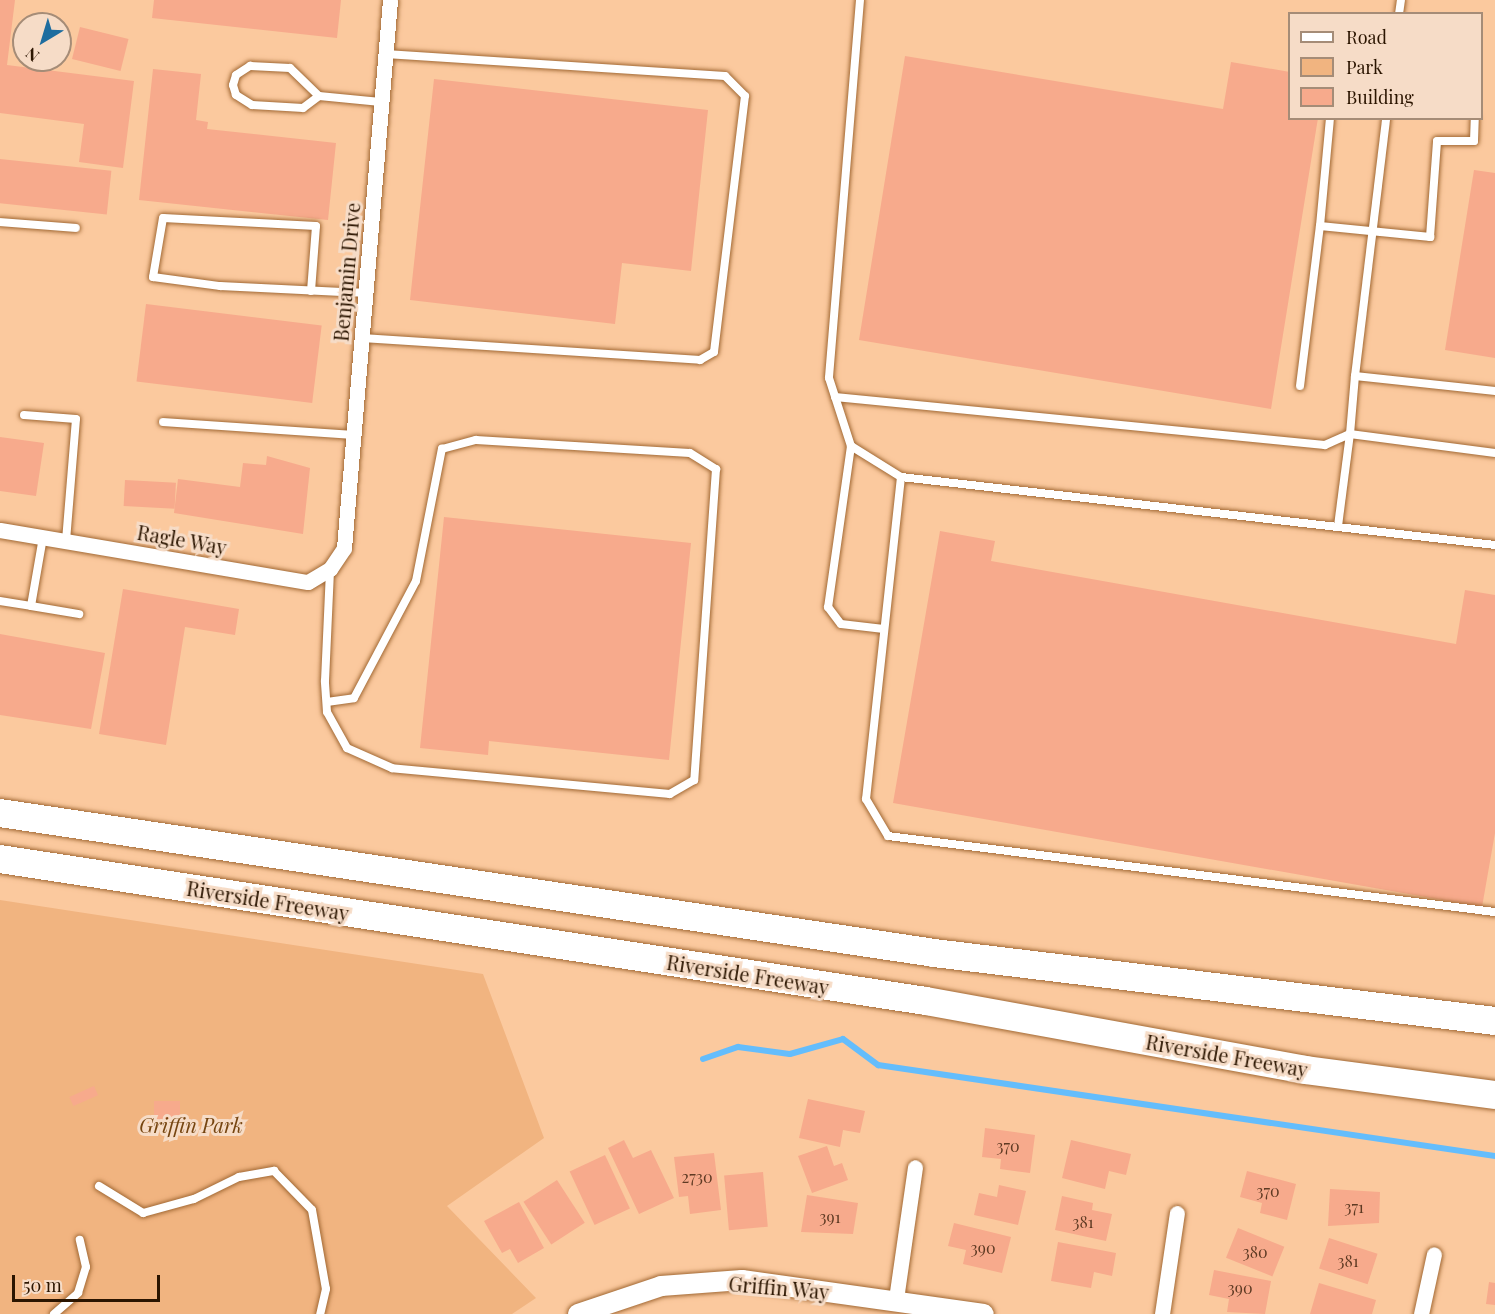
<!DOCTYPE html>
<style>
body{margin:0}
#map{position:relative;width:1495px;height:1314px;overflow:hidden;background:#fbc99e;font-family:"Playfair Display",serif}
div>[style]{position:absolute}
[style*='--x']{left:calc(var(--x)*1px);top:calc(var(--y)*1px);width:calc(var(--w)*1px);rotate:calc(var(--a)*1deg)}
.green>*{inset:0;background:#f1b480}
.stream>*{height:6px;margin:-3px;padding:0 3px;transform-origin:3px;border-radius:3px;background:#64bdfc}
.building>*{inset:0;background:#f7aa8c;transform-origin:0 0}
.roads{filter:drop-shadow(0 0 2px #a26934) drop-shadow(0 0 2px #a26934)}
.service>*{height:8px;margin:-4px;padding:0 4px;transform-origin:4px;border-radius:4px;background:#fff}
.minor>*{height:15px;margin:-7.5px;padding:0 7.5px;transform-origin:7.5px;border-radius:7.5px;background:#fff}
.tertiary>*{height:20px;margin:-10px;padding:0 10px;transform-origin:10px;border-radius:10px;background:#fff}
.motorway>*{height:28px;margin:-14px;padding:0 14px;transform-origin:14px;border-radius:14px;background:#fff}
span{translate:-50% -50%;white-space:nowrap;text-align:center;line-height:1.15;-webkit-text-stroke:6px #f6dcc7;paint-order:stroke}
.number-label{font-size:16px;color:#5e3a23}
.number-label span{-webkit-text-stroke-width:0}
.street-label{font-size:20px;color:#2b1500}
.park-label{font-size:20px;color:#764510;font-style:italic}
.legend{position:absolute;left:1288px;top:12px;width:195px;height:108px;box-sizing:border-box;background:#f6dcc7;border:2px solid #a58c77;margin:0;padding:8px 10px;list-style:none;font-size:18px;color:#2b1500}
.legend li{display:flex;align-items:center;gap:12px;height:30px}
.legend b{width:30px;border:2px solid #a58c77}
.north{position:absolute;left:12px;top:12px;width:60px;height:60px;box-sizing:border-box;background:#f6dcc7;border:2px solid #a58c77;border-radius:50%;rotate:218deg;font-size:16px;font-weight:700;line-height:24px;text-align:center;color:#2b1500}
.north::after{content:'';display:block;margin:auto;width:21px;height:27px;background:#1e6d9f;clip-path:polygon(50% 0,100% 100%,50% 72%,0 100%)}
.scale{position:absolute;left:12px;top:1275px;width:148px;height:27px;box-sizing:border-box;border:3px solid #2b1500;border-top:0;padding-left:8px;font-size:18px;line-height:21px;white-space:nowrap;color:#2b1500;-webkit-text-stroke:4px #f6dcc7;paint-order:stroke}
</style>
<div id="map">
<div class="green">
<div style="clip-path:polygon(0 900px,483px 974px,544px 1138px,447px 1206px,536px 1298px,512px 1314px,0 1314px)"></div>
</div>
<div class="stream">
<div style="--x:703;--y:1059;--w:37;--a:-19"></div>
<div style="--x:738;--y:1047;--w:52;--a:7.7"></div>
<div style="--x:790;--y:1054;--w:55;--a:-15.8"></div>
<div style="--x:843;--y:1039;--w:44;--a:36.6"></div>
<div style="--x:878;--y:1065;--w:624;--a:8.39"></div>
</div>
<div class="building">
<div style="clip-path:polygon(0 0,15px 0,7px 65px,134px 81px,123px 168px,79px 162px,84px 124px,0 113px)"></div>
<div style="clip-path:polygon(154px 0,341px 0,337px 38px,152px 18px)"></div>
<div style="left:80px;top:27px;width:50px;height:33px;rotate:14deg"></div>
<div style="clip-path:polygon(905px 56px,1223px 109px,1231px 62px,1290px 72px,1290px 118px,1318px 118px,1271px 409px,859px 340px)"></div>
<div style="clip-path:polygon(153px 69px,201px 74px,196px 120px,208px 122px,207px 129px,336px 143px,328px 220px,139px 200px)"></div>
<div style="clip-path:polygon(434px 79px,708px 110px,691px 271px,622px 263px,615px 324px,410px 300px)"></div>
<div style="left:0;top:159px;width:112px;height:44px;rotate:6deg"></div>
<div style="clip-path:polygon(1474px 170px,1495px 173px,1495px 358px,1445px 350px)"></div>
<div style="left:146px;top:304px;width:177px;height:78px;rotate:7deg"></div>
<div style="clip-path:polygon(0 437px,44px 443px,36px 496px,0 491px)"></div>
<div style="clip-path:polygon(267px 456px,310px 468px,303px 534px,174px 513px,178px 479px,240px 487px,243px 463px,266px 465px)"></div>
<div style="left:125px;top:480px;width:51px;height:26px;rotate:3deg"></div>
<div style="clip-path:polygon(444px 517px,691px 543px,669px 760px,489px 741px,488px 755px,420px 748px)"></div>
<div style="clip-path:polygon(940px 531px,995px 541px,991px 561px,1456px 644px,1465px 590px,1495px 595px,1495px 833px,1482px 907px,893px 803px)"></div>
<div style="clip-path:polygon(123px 589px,239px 609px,235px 635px,185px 627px,166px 745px,99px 734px)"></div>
<div style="clip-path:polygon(0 634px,105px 653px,91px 729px,0 715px)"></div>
<div style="left:94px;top:1086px;width:10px;height:27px;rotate:66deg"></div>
<div style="clip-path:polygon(808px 1099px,865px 1111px,860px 1133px,843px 1130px,840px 1147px,799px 1138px)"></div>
<div style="left:154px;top:1101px;width:26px;height:21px"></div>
<div style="clip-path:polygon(985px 1128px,1035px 1135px,1030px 1173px,1000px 1169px,1001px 1159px,982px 1157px)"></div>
<div style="clip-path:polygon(624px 1140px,633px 1158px,651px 1150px,674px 1198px,639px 1214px,608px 1148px)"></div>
<div style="clip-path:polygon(1071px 1140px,1131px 1154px,1126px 1175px,1109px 1171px,1105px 1189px,1062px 1178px)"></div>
<div style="clip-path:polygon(827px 1146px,834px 1166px,842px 1163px,848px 1180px,812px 1193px,798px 1156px)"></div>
<div style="clip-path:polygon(714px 1153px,721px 1210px,690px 1214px,688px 1196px,679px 1197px,674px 1157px)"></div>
<div style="left:605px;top:1155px;width:59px;height:39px;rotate:65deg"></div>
<div style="clip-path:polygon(1247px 1171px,1296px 1184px,1287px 1220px,1260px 1213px,1262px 1203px,1240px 1197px)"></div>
<div style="left:763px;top:1172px;width:55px;height:39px;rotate:85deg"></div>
<div style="left:557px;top:1180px;width:51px;height:40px;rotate:57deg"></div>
<div style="clip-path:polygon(999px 1185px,1026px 1191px,1018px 1225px,974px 1215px,979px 1193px,997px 1197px)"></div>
<div style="clip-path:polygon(1330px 1189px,1380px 1192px,1379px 1223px,1328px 1226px)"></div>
<div style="clip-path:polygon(807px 1195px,858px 1203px,853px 1234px,801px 1232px)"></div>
<div style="clip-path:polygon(1062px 1196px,1093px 1203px,1092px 1210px,1112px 1214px,1106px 1241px,1055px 1230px)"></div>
<div style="clip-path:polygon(519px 1202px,544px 1248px,518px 1263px,510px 1249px,502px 1253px,484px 1221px)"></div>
<div style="clip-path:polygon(954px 1223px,1011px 1237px,1002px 1273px,963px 1264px,966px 1250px,948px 1246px)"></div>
<div style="left:1238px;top:1228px;width:50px;height:32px;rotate:22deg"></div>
<div style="left:1329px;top:1238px;width:51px;height:32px;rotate:18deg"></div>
<div style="clip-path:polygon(1058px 1242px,1116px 1253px,1112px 1276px,1094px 1272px,1091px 1288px,1051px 1281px)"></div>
<div style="clip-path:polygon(1214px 1270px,1271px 1281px,1265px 1314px,1227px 1312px,1229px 1299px,1209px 1295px)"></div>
<div style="clip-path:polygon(1489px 1282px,1495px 1283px,1495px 1305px,1486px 1304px)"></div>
<div style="clip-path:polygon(1319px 1283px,1376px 1300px,1372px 1314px,1310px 1314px)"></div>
</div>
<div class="roads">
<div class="service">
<div style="--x:860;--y:0;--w:379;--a:94.7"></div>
<div style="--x:829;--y:378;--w:71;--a:72.1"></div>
<div style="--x:851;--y:446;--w:59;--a:31.8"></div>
<div style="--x:901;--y:477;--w:324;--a:96.2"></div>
<div style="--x:866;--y:799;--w:43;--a:59.3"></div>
<div style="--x:888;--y:836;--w:612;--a:7.14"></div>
<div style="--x:1399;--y:14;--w:14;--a:-82"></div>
<div style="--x:319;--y:96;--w:20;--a:143"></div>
<div style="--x:303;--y:108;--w:51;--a:-176.6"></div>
<div style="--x:252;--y:105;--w:19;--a:-148"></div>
<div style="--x:236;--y:95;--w:10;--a:-107"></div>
<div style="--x:233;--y:85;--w:10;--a:-73"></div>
<div style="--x:236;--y:75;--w:17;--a:-33"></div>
<div style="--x:250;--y:66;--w:40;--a:2.9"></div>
<div style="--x:290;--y:68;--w:40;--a:44"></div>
<div style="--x:319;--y:96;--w:62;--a:5.5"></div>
<div style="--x:1330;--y:118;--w:108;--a:95.3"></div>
<div style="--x:1320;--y:226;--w:111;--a:5.7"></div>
<div style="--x:1430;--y:237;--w:96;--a:-85.8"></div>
<div style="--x:1437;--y:141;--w:37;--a:0"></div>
<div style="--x:1474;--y:141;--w:23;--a:-88"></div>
<div style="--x:0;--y:222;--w:76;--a:4.5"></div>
<div style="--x:311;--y:291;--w:65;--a:-85.6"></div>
<div style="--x:316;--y:226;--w:153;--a:-177"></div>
<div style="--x:163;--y:218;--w:60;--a:99.6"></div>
<div style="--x:153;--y:277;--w:68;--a:7.7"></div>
<div style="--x:220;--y:286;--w:122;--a:2.8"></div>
<div style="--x:342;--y:292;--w:24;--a:2"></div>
<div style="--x:362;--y:338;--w:339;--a:3.7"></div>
<div style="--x:700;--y:360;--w:16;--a:-30"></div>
<div style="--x:714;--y:352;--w:258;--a:-83.1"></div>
<div style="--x:745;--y:96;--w:28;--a:-135"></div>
<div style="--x:725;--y:76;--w:340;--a:-176.3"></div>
<div style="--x:1355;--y:376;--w:260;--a:-83.1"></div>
<div style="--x:1300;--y:386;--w:161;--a:-82.9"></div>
<div style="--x:835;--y:397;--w:492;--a:5.6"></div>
<div style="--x:1325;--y:445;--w:27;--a:-24"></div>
<div style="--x:1350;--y:434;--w:58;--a:-85.1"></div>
<div style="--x:1355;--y:376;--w:141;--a:6.1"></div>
<div style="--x:24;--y:415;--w:52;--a:4.4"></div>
<div style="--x:76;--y:419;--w:122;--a:94.7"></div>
<div style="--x:163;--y:422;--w:191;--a:3.9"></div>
<div style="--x:851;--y:446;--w:163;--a:98.1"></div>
<div style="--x:828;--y:607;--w:21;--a:53"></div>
<div style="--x:841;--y:624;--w:43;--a:6.6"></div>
<div style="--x:901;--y:477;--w:598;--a:6.53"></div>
<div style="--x:1338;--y:526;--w:93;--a:-82.6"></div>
<div style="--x:1350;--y:434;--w:146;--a:7.5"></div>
<div style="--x:0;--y:601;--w:31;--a:9"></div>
<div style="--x:31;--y:606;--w:70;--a:-80.1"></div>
<div style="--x:31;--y:606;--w:49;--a:9.5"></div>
<div style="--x:327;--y:702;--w:27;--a:-8"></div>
<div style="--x:354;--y:698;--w:132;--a:-62.1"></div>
<div style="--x:416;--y:581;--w:135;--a:-78.9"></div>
<div style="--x:442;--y:449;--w:35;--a:-15"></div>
<div style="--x:476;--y:440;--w:214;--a:3.5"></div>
<div style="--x:690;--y:453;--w:31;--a:32"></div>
<div style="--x:716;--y:469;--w:312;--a:94"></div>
<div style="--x:694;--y:780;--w:28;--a:150"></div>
<div style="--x:670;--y:794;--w:279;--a:-174.7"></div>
<div style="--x:392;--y:768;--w:49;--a:-156"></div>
<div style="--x:347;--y:748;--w:41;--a:-119.1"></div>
<div style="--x:327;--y:712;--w:31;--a:-94"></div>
<div style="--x:325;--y:681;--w:111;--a:-87.4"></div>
<div style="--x:99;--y:1186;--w:52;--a:31.5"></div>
<div style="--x:143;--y:1213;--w:53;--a:-15.4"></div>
<div style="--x:194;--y:1199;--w:50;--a:-26.1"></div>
<div style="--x:239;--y:1177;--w:36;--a:-10"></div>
<div style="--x:274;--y:1171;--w:54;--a:45.7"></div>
<div style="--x:312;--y:1210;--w:80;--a:80"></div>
<div style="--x:326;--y:1289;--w:26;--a:103"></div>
<div style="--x:54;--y:1314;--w:32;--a:-41"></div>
<div style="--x:78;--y:1293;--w:27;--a:-73"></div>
<div style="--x:86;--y:1267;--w:28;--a:-103"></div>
</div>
<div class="minor">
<div style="--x:0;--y:530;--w:312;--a:9.6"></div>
<div style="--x:308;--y:582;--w:26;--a:-31"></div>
<div style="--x:330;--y:569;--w:25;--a:-56"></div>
<div style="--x:344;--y:548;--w:550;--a:-85.2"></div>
<div style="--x:896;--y:1299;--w:133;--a:-81.8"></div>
<div style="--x:1162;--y:1314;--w:102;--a:-81.6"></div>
<div style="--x:1421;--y:1314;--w:61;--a:-77.8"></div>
</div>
<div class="tertiary">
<div style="--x:578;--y:1314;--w:88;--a:-18.6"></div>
<div style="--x:661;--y:1286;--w:81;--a:-4.2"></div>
<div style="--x:742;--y:1280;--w:244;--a:8"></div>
</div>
<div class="motorway">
<div style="--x:0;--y:813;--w:944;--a:8.52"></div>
<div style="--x:934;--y:953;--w:565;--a:6.91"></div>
<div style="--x:0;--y:859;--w:937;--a:8.72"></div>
<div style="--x:926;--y:1001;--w:385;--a:10.3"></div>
<div style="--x:1305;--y:1070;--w:192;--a:7.5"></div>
</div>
</div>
<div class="number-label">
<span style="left:1008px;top:1146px">370</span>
<span style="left:697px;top:1177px">2730</span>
<span style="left:1268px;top:1191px">370</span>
<span style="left:1354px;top:1207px">371</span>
<span style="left:830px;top:1217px">391</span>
<span style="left:1083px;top:1222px">381</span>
<span style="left:983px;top:1248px">390</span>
<span style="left:1255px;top:1252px">380</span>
<span style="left:1348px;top:1261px">381</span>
<span style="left:1240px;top:1288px">390</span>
</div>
<div class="street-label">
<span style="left:346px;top:272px;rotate:-85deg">Benjamin Drive</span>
<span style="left:182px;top:539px;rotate:10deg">Ragle Way</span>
<span style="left:268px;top:900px;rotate:9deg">Riverside Freeway</span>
<span style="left:748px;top:974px;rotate:9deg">Riverside Freeway</span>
<span style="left:1227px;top:1055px;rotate:10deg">Riverside Freeway</span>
<span style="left:779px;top:1287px;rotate:5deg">Griffin Way</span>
</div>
<div class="park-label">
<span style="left:191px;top:1124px">Griffin Park</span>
</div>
<ul class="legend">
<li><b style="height:8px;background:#fff"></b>Road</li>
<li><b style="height:16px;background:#f1b480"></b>Park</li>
<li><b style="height:16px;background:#f7aa8c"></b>Building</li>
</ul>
<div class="north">N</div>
<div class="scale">50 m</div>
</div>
